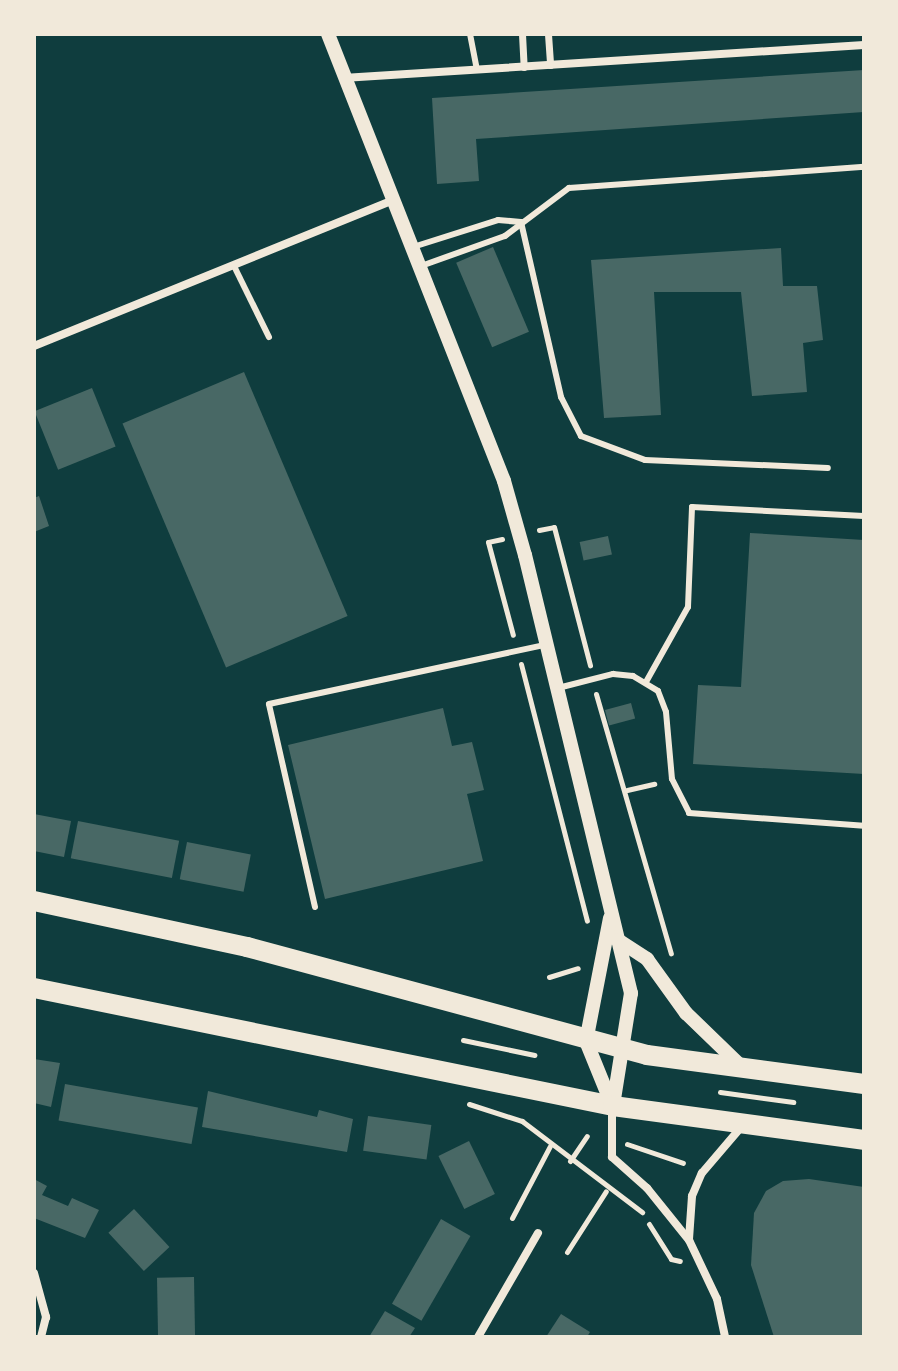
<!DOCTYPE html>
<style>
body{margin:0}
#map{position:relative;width:898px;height:1371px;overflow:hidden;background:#0f3d3e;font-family:Montserrat,sans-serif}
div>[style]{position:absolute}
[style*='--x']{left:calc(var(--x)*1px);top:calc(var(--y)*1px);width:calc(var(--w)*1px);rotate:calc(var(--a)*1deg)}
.building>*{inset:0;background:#486865;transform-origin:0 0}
.path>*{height:5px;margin:-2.5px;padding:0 2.5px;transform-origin:2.5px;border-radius:2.5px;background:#f1e9da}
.service>*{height:6px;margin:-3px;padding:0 3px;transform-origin:3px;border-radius:3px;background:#f1e9da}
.pedestrian>*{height:7px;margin:-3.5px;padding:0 3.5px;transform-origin:3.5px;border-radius:3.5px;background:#f1e9da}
.minor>*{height:8px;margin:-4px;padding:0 4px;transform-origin:4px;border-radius:4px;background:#f1e9da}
.tertiary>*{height:14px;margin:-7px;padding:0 7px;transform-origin:7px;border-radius:7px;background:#f1e9da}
.trunk>*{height:20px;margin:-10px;padding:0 10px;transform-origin:10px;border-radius:10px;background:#f1e9da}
span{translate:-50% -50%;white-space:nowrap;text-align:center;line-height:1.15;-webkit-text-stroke:6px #f1e9da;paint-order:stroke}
.frame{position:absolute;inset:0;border:36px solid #f1e9da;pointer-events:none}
</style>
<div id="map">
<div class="building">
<div style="clip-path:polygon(864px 70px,864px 112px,476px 139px,479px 181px,437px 184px,432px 98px)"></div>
<div style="left:493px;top:247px;width:92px;height:40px;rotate:67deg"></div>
<div style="clip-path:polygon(781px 248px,783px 286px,817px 286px,823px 340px,803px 343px,807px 392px,752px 396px,741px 292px,654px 292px,661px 415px,604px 418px,591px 260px)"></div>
<div style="left:244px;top:372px;width:265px;height:132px;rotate:67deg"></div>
<div style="left:92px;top:388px;width:63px;height:62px;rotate:68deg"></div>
<div style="clip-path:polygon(39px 496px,49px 526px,34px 532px,34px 498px)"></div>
<div style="clip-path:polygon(750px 533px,864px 540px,864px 774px,693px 764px,698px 685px,741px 687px)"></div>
<div style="left:608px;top:536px;width:19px;height:29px;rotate:78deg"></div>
<div style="left:631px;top:703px;width:16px;height:27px;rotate:75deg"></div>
<div style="clip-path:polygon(443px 708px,452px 746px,472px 742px,484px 790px,467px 794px,483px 861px,325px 899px,288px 745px)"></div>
<div style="clip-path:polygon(34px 814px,71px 821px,64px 857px,34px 851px)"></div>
<div style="left:78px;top:821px;width:103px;height:38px;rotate:11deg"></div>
<div style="left:187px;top:842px;width:65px;height:38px;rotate:11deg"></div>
<div style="clip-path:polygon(34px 1059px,60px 1063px,51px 1107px,34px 1103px)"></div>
<div style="left:65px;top:1084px;width:135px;height:37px;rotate:10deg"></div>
<div style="clip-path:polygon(208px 1091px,317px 1117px,319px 1110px,353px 1119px,347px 1152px,202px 1127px)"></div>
<div style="left:368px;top:1116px;width:64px;height:35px;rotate:8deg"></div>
<div style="left:469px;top:1141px;width:59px;height:34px;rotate:64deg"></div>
<div style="clip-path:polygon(34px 1179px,47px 1186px,42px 1195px,68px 1206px,72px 1198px,99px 1210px,85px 1238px,34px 1218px)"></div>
<div style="clip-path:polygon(809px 1179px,864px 1187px,864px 1337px,774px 1337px,751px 1265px,754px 1213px,766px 1191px,783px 1181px)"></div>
<div style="left:134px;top:1209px;width:52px;height:35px;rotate:47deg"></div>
<div style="left:441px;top:1219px;width:34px;height:98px;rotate:30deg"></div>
<div style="left:194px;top:1277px;width:60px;height:37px;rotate:89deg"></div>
<div style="clip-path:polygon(385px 1311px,415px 1328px,409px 1337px,369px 1337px)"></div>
<div style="clip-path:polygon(561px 1314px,590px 1332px,587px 1337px,546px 1337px)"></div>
</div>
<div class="path">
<div style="--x:539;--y:530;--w:15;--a:-11"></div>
<div style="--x:554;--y:527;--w:143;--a:75.4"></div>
<div style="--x:502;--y:539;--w:14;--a:168"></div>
<div style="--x:488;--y:542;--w:96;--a:75"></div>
<div style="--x:521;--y:664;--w:265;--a:75.6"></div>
<div style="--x:596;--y:694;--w:270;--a:73.9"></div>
<div style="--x:627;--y:790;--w:28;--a:-13"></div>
<div style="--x:549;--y:977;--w:30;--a:-17"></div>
<div style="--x:463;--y:1040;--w:73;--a:11.9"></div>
<div style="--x:720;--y:1092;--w:74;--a:7.8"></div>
<div style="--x:469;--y:1104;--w:56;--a:17.8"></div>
<div style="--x:522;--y:1121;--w:151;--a:37.2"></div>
<div style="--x:627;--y:1144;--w:59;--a:18.7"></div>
<div style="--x:570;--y:1161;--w:30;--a:-56"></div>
<div style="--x:512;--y:1218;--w:81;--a:-62.2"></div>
<div style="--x:649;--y:1224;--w:41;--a:57.8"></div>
<div style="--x:671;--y:1259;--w:9;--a:13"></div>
<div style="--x:567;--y:1252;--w:72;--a:-57.4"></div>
</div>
<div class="service">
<div style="--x:470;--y:34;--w:36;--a:79"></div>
<div style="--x:521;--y:222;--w:180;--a:77.1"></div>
<div style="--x:561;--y:397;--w:44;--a:62.9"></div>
<div style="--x:581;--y:436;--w:68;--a:20.6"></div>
<div style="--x:645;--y:460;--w:183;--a:2.5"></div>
<div style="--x:413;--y:247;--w:89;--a:-17.6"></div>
<div style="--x:498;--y:220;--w:23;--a:5"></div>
<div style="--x:421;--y:266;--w:89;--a:-19.7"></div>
<div style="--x:505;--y:236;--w:80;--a:-36.9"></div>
<div style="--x:569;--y:188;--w:296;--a:-4.1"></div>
<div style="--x:235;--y:268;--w:77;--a:63.8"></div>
<div style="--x:646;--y:682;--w:86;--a:-60.8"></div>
<div style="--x:688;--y:607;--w:100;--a:-87.7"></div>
<div style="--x:692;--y:507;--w:172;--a:3"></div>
<div style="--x:558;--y:688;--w:57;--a:-14.3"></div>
<div style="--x:613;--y:674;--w:20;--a:6"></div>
<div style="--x:633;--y:676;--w:29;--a:31"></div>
<div style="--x:658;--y:691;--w:22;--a:69"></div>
<div style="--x:666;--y:712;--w:67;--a:84.9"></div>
<div style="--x:672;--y:779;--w:38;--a:63"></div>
<div style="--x:689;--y:813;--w:175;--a:4.2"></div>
<div style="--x:315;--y:907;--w:208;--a:-102.8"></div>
<div style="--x:269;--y:704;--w:281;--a:-12.1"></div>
</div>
<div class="pedestrian">
<div style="--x:522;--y:34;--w:33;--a:87"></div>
<div style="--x:548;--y:34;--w:31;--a:86"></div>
</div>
<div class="minor">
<div style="--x:343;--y:78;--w:522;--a:-3.62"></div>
<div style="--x:34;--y:346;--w:388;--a:-22.1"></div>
<div style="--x:612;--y:1109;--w:48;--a:90"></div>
<div style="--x:612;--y:1157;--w:47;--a:41.5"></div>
<div style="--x:647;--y:1188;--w:67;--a:51.1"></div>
<div style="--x:689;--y:1240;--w:65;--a:64.6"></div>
<div style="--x:717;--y:1299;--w:39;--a:78"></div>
<div style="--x:689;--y:1239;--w:43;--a:-86"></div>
<div style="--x:692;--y:1196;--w:25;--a:-67"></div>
<div style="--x:702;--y:1173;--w:62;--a:-49.6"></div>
<div style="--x:34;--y:1273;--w:46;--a:74.7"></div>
<div style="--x:46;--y:1317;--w:21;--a:104"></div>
<div style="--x:478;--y:1337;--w:120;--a:-60"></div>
</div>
<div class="tertiary">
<div style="--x:328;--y:34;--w:480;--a:68.5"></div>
<div style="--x:504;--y:481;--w:77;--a:74.2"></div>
<div style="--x:525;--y:555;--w:451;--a:76.4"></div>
<div style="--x:631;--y:993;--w:114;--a:99.1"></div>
<div style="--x:610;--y:918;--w:125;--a:101"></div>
<div style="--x:586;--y:1041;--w:69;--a:67.9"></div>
<div style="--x:618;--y:940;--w:35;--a:33"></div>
<div style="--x:647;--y:959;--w:67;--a:54.2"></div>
<div style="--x:686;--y:1013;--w:78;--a:44"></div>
</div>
<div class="trunk">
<div style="--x:34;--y:901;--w:218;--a:12.2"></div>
<div style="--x:247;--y:947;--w:414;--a:15.1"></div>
<div style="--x:647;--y:1055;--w:219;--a:7.6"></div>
<div style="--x:34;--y:988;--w:591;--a:11.52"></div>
<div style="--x:613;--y:1106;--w:253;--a:7.7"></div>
</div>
<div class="frame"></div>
</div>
